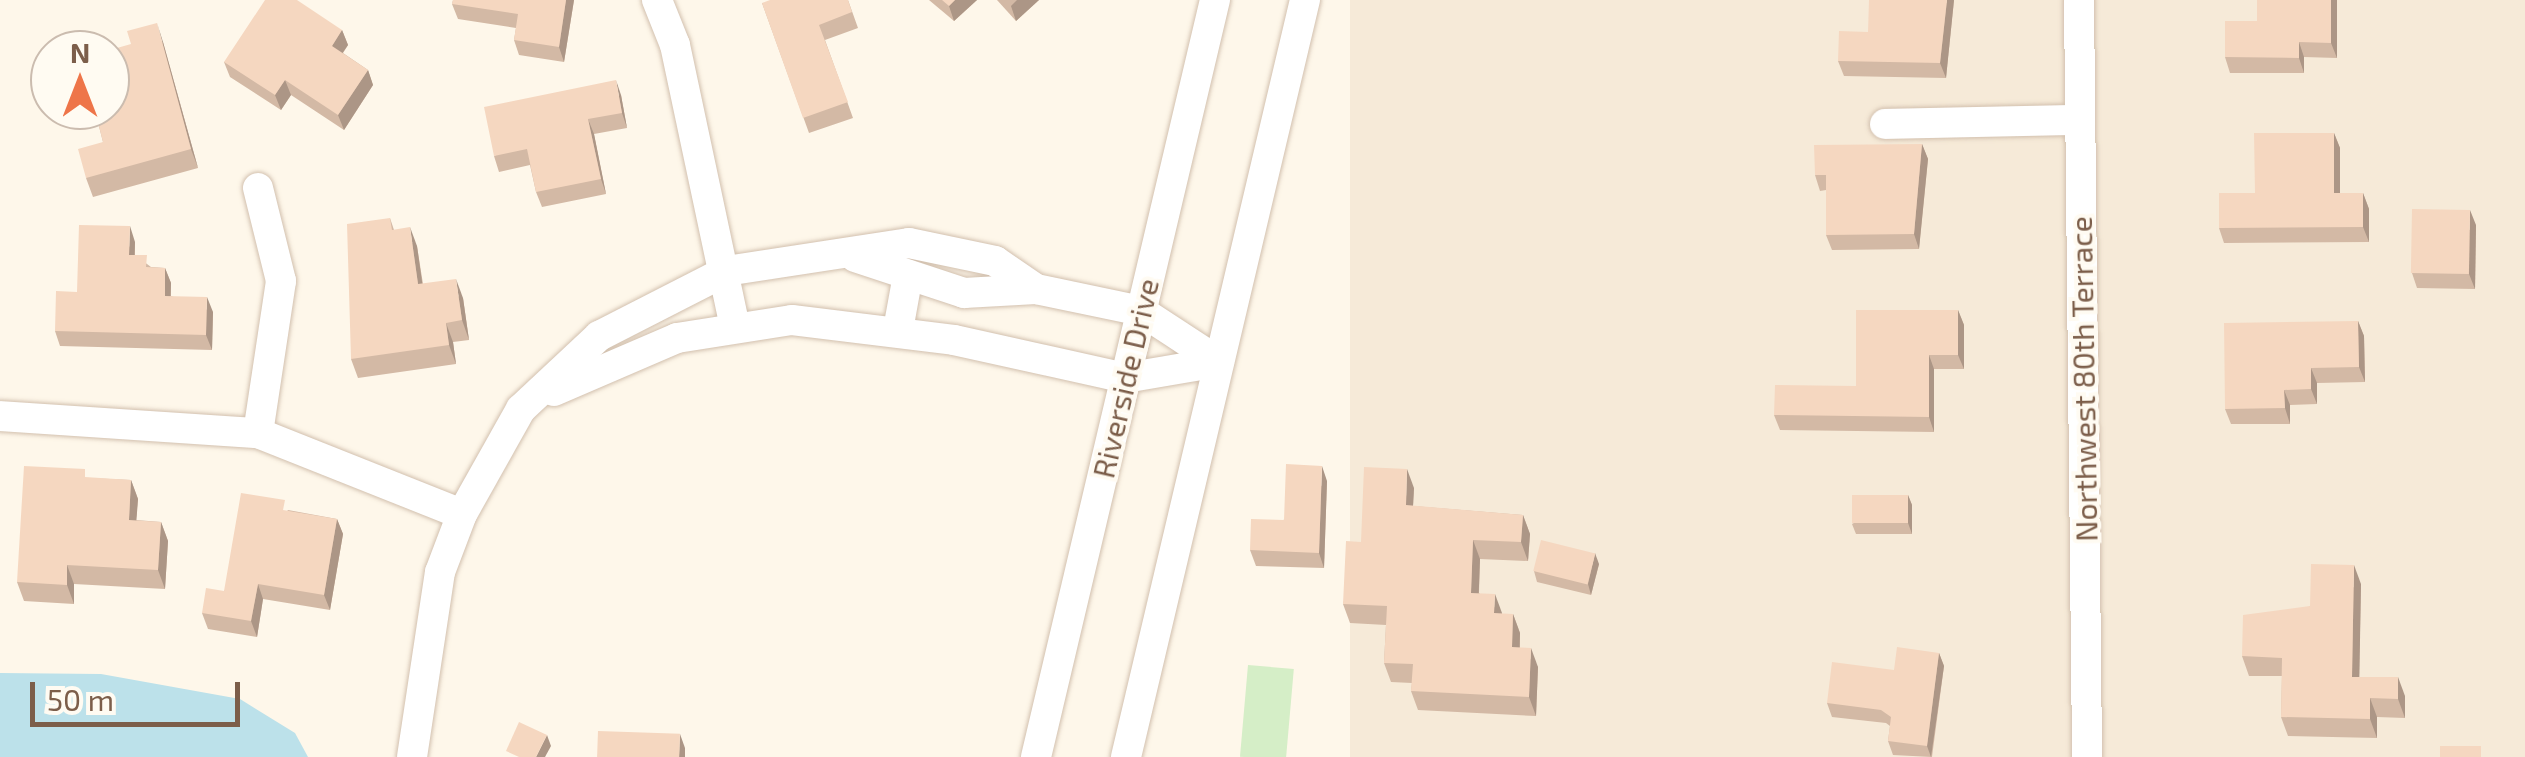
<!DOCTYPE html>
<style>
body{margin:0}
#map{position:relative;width:2525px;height:757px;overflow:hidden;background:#fef7ea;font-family:"Exo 2",sans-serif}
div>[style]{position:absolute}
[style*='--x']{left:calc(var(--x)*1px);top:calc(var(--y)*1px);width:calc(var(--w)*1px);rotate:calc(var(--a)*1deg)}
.residential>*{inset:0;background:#f6ead8;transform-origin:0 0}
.green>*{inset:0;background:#d5eec7;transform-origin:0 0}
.water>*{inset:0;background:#bce1ea}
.roads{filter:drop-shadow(0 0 2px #d2c0ae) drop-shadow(0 0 2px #d2c0ae)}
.minor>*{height:30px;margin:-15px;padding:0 15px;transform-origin:15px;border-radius:15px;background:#fff}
.wall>*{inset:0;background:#d3b9a5}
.shaded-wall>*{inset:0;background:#ac9686}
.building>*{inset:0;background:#f5d7c0;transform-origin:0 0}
span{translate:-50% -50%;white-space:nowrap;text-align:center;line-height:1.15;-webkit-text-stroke:8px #fffbf2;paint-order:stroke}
.street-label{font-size:30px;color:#7c5e4a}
.north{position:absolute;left:30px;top:30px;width:100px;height:100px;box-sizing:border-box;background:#fffbf2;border:2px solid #cbbcaf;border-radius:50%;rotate:0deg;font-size:28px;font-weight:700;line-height:40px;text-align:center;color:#7c5e4a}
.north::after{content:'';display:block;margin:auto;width:35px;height:45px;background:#ee7549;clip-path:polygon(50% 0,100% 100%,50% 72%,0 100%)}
.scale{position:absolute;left:30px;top:682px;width:210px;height:45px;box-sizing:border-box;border:5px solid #7c5e4a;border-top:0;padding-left:12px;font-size:30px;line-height:35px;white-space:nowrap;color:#7c5e4a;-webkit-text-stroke:8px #fffbf2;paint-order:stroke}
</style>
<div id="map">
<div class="residential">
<div style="left:1350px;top:0;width:1175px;height:778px"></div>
</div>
<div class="green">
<div style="left:1248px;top:665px;width:46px;height:92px;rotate:5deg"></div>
</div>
<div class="water">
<div style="clip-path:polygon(0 673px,101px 674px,240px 699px,295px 733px,308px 757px,0 757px)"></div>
</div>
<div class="roads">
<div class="minor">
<div style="--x:657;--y:0;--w:48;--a:68.2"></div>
<div style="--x:675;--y:45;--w:284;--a:78"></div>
<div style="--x:2079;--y:0;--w:757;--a:89.39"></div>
<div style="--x:1885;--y:124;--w:195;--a:-1.2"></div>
<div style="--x:258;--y:188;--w:96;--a:76.1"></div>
<div style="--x:281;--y:281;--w:154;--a:98.6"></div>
<div style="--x:855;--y:257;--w:115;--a:18.3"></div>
<div style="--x:964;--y:293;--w:72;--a:-3.2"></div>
<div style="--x:1036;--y:289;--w:107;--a:11.8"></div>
<div style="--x:1141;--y:311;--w:93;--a:33.2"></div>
<div style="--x:898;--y:330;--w:56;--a:-79.7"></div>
<div style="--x:554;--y:391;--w:134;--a:-23.3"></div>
<div style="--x:677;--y:338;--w:116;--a:-8.9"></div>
<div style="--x:792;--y:320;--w:163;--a:7"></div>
<div style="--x:954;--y:340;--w:175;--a:12.5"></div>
<div style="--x:1125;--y:378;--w:95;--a:-9.7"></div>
<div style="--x:0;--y:416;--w:259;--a:3.8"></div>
<div style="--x:258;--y:433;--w:219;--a:21.7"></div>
<div style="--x:412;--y:757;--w:187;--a:-81.4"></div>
<div style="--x:440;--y:572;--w:62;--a:-69.2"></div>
<div style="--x:462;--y:514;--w:120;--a:-60.7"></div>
<div style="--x:521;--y:409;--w:107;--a:-43.1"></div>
<div style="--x:599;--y:336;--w:143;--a:-27.1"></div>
<div style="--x:726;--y:271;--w:185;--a:-8.7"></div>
<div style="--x:909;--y:243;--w:88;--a:11.8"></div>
<div style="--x:995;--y:261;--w:50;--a:34.3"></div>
<div style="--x:1036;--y:757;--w:778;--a:-76.7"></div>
<div style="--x:1126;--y:757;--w:778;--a:-76.7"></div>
</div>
</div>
<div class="wall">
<div style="clip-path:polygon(453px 0,574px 0,564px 62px,519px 55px,514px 40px,516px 28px,458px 19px,452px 4px)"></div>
<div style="clip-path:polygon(848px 0,858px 28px,825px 40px,853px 118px,809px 133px,762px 3px)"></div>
<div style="clip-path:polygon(929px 0,977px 0,954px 21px)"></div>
<div style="clip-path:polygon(997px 0,1039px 0,1016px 21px)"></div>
<div style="clip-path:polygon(1954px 0,1946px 78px,1844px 76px,1838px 61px,1868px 32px)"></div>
<div style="clip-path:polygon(2337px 0,2337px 58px,2304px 57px,2304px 73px,2230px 73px,2225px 57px,2257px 21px)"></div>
<div style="clip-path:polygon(342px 30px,348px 45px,343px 53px,368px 70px,373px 85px,344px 130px,291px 95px,281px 110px,230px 77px,224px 62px)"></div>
<div style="clip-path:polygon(163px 42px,198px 168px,93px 197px,86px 178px,103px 142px,95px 111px,67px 118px,64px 110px,110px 110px)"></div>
<div style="clip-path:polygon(621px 95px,627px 128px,594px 134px,606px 194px,542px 207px,536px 192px,530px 165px,499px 172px,494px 156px)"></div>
<div style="clip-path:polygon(2334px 133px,2340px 148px,2340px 193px,2363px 193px,2369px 209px,2369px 242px,2224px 243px,2219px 228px,2255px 193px)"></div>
<div style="clip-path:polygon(1922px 144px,1928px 159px,1919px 249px,1832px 250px,1826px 235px,1826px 190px,1820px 191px,1815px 175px)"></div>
<div style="clip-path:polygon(390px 218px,394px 230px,417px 246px,423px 284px,463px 298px,469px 340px,453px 342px,456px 364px,358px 378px,351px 359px)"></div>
<div style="clip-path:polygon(2476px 225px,2475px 289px,2417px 288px,2412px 273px)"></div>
<div style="clip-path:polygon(135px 242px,135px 255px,151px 267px,165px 268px,171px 283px,171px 296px,213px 312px,212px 350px,60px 346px,55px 331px,77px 292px)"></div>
<div style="clip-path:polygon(1958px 310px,1964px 325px,1964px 369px,1934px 369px,1934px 432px,1780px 430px,1774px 415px,1856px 386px)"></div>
<div style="clip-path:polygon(2358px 321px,2364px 336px,2365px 382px,2317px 383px,2317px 404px,2290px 405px,2290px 424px,2231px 424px,2225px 409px)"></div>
<div style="clip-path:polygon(88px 478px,131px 480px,138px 499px,136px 520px,161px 522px,168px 541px,165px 589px,74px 584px,74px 604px,24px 601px,17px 582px)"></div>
<div style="clip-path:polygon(1327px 481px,1324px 568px,1256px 566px,1250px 550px)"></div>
<div style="clip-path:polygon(1414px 488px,1413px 506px,1523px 515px,1530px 534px,1528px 561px,1480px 559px,1479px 593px,1502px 614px,1513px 614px,1520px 633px,1520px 648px,1538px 667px,1536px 716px,1418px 710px,1411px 691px,1412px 683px,1391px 682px,1384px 663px,1386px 625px,1350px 623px,1343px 604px,1361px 542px)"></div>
<div style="clip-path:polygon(1908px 495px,1912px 505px,1912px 534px,1856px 534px,1852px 524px)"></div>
<div style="clip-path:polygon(288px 510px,337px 519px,343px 534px,330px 610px,263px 599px,257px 637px,208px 629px,202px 613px,224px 591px)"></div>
<div style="clip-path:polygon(1599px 564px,1591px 595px,1537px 582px,1534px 571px)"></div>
<div style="clip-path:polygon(2361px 584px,2359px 677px,2405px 696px,2405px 718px,2377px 717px,2377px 738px,2288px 736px,2281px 717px,2282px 676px,2249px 676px,2242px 656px,2310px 606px)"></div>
<div style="clip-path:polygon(1939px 653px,1944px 666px,1932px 757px,1893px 755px,1888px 741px,1890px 726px,1886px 723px,1832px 717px,1827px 703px,1894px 670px)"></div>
</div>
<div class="shaded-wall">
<div style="clip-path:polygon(566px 0,574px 0,564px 62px,559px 47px)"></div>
<div style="clip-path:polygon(955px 0,977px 0,954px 21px,949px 6px)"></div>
<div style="clip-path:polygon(1017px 0,1039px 0,1016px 21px,1011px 6px)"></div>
<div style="clip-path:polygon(1947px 0,1954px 0,1946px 78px,1940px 63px)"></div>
<div style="clip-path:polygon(2331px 0,2337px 0,2337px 58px,2331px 43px)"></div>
<div style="clip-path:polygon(157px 23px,163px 42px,198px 168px,191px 149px)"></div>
<div style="clip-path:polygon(342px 30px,348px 45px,337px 61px,332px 46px)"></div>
<div style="clip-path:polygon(2299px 42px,2304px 57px,2304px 73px,2299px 58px)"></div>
<div style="clip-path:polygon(368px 70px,373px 85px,344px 130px,338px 115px)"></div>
<div style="clip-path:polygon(285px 80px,291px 95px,281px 110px,275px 95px)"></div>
<div style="clip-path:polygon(616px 80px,621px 95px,627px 128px,622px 113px)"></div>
<div style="clip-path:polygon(588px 119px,594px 134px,606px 194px,601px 179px)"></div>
<div style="clip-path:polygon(2334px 133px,2340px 148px,2340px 209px,2334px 193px)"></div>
<div style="clip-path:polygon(1922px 144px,1928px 159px,1919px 249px,1914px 234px)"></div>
<div style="clip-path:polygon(2363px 193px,2369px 209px,2369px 242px,2363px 227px)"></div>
<div style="clip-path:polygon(2470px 210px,2476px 225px,2475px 289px,2469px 274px)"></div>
<div style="clip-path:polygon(130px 226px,135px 242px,134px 270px,129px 255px)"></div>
<div style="clip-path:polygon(410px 227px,417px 246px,425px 303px,418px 284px)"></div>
<div style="clip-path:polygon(165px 268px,171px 283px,170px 311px,165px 296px)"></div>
<div style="clip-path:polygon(456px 279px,463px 298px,469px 340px,462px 320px)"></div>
<div style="clip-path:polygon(207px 297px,213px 312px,212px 350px,206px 335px)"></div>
<div style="clip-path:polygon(1958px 310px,1964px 325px,1964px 369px,1958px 355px)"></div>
<div style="clip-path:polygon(2358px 321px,2364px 336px,2365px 382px,2359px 367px)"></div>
<div style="clip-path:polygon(446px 323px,453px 342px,456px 364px,449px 345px)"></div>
<div style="clip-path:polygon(1929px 355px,1934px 369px,1934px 432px,1929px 417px)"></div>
<div style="clip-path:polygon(2311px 368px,2317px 383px,2317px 404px,2311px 389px)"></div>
<div style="clip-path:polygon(2284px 390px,2290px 405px,2290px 424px,2285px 408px)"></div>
<div style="clip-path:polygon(1322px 466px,1327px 481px,1324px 568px,1319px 553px)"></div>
<div style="clip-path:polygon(1407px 469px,1414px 488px,1412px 524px,1406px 505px)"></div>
<div style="clip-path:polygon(131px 480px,138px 499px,135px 539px,129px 520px)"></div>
<div style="clip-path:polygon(1908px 495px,1912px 505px,1912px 534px,1908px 523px)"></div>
<div style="clip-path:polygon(1523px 515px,1530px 534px,1528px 561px,1521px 542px)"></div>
<div style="clip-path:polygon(337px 519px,343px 534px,330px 610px,324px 595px)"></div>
<div style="clip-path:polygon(161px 522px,168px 541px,165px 589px,158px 570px)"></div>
<div style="clip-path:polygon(1473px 540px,1480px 559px,1478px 612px,1471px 593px)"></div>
<div style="clip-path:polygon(1595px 553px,1599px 564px,1591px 595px,1588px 584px)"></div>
<div style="clip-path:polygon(67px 565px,74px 584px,74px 604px,67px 585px)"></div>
<div style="clip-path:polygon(2354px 565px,2361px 584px,2359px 696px,2352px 677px)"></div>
<div style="clip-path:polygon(258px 584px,263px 599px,257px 637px,251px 621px)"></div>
<div style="clip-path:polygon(1495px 594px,1502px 613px,1501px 632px,1494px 613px)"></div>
<div style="clip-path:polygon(1513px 614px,1520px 633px,1519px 666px,1512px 647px)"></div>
<div style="clip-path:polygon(1531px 648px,1538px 667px,1536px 716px,1529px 697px)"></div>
<div style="clip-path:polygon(1939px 653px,1944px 666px,1931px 757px,1927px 746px)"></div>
<div style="clip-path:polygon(2398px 677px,2405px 696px,2405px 718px,2398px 699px)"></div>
<div style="clip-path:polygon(2370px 698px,2377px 717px,2377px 738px,2370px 719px)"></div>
<div style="clip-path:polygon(680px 734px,685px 748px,685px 757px,679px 757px)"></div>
<div style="clip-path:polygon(547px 735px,551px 746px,545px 757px,536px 757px)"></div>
</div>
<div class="building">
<div style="clip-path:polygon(265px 0,297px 0,342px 30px,332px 46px,368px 70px,338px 115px,285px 80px,275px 95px,224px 62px)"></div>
<div style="clip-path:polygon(453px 0,566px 0,559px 47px,514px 40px,518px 14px,452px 4px)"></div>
<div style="clip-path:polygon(770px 0,848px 0,852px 12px,819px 25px,848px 102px,803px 118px,762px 3px)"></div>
<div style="clip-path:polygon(942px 0,955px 0,949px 6px)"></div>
<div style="clip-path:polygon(1869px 0,1947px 0,1940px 63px,1838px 61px,1839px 31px,1868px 32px)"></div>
<div style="clip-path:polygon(2257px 0,2331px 0,2331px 43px,2299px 42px,2299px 58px,2225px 57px,2225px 21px,2257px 21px)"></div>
<div style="clip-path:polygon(157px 23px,191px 149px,86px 178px,78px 149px,103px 142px,95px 110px,110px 110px,110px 50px,131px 44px,127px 31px)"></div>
<div style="clip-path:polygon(616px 80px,622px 113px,588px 119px,601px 179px,536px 192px,527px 149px,494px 156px,484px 107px)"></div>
<div style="clip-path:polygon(2254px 133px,2334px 133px,2334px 193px,2363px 193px,2363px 227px,2219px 228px,2219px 193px,2255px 193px)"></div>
<div style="clip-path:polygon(1922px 144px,1914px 234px,1826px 235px,1826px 175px,1815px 175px,1814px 145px)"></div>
<div style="left:2412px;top:209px;width:58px;height:64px;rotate:1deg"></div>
<div style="clip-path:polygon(390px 218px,392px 230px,410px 227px,418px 284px,456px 279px,462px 320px,446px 323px,449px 345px,351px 359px,347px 224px)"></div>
<div style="clip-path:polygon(79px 225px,130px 226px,129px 255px,147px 255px,146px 267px,165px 268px,165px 296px,207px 297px,206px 335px,55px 331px,56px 291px,77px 292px)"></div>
<div style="clip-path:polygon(1856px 310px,1958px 310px,1958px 355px,1929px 355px,1929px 417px,1774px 415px,1775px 385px,1856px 386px)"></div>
<div style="clip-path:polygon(2358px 321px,2359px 367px,2311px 368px,2311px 389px,2284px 390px,2285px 408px,2225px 409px,2224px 323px)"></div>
<div style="clip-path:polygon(1286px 464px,1322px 466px,1319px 553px,1250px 550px,1251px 519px,1284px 520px)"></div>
<div style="clip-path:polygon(24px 466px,85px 469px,85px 477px,131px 480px,129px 520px,161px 522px,158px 570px,67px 565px,67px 585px,17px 582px)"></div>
<div style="clip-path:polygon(1364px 467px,1407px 469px,1406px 505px,1523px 515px,1521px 542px,1473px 540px,1471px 593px,1495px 594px,1494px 613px,1513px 614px,1512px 647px,1531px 648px,1529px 697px,1411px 691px,1413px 664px,1384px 663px,1387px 606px,1343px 604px,1346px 541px,1361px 542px)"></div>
<div style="clip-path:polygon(241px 493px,285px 500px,283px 510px,337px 519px,324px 595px,258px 584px,251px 621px,202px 613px,206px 588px,224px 591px)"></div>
<div style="left:1908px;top:495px;width:28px;height:56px;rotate:90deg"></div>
<div style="left:1541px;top:540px;width:56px;height:32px;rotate:14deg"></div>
<div style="clip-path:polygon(2311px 564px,2354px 565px,2352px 677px,2398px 677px,2398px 699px,2370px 698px,2370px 719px,2281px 717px,2282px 658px,2242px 656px,2243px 615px,2310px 606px)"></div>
<div style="clip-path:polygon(1897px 647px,1939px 653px,1927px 746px,1888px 741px,1891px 717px,1881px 710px,1827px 703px,1832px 662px,1894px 670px)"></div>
<div style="clip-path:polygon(519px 722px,547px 735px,536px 757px,519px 757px,506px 751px)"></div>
<div style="left:598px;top:731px;width:82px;height:26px;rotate:2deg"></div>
<div style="left:2440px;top:746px;width:41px;height:11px"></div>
</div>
<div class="street-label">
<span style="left:1125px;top:378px;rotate:-77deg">Riverside Drive</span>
<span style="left:2083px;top:379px;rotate:-91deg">Northwest 80th Terrace</span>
</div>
<div class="north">N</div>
<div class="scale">50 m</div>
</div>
